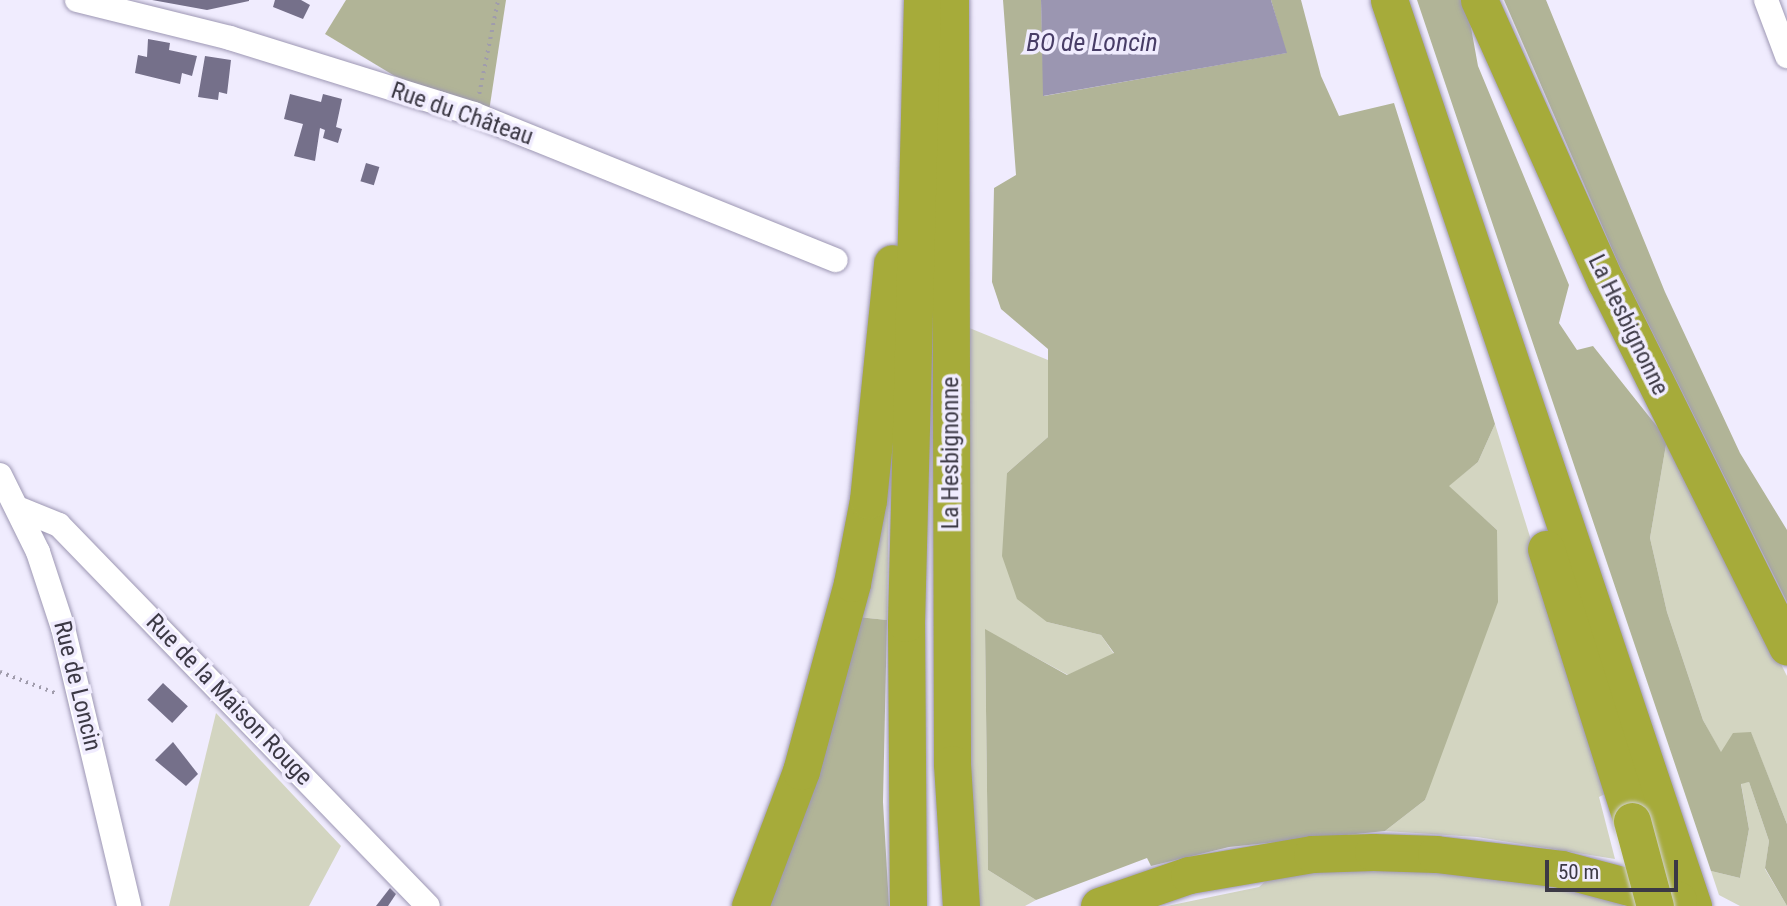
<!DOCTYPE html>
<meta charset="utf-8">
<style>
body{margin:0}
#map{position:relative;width:1787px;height:906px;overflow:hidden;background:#f0ecfe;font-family:"Roboto Condensed",sans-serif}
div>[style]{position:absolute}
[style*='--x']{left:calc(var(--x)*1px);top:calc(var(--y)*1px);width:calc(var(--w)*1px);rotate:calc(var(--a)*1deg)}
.green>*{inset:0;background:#d3d5c1}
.forest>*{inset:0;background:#b1b497}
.water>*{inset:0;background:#9b96b1}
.building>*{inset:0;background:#75708a;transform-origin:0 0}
.path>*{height:3.5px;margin-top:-1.75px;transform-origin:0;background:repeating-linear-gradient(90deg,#a09cac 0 2px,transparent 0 7px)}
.roads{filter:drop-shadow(0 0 2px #9d97b3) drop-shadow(0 0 2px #9d97b3)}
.minor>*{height:24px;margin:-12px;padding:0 12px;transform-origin:12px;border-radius:12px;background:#fff}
.highway>*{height:37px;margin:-18.5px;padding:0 18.5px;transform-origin:18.5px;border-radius:18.5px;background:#a6ab3a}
.bridges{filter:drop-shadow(0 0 2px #d4d3d6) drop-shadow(0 0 2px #d4d3d6)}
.highway-bridge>*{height:37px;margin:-18.5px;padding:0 18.5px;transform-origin:18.5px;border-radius:18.5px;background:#a6ab3a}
span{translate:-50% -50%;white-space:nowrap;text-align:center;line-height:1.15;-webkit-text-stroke:7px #f0ecfe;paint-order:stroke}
.street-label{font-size:24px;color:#3c3945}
.water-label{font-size:26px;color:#483d67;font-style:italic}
.scale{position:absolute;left:1545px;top:860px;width:133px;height:32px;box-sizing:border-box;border:4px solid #3c3945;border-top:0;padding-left:9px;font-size:21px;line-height:24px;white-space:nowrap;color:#3c3945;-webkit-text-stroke:5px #f0ecfe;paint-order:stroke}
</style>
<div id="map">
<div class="green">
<div style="clip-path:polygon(962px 325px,1048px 360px,1048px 437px,1007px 473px,1047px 622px,1101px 635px,1114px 654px,1068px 675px,985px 630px,988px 870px,1036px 900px,1025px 906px,976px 906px,968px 820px)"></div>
<div style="clip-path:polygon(1495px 424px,1609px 792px,1599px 797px,1615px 859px,1477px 837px,1385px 831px,1425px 800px,1497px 530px,1448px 486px,1478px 462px)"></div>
<div style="clip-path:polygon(1667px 439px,1787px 676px,1787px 824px,1751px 733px,1721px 753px,1703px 720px,1667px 612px,1650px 538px)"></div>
<div style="clip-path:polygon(883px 479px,889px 479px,887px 620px,858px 617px)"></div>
<div style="clip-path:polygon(216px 713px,341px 846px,309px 906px,169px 906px)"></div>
<div style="clip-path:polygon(1749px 782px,1769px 841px,1765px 869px,1787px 906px,1740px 906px,1719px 895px,1711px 871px,1740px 878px,1749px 829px,1741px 783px)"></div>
<div style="clip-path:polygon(1447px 864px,1621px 897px,1624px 906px,1167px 906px,1259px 887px,1276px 872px)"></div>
</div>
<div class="forest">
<div style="clip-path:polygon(346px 0,506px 0,486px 131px,325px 34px)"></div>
<div style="clip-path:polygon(1003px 0,1041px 0,1044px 96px,1286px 53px,1271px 0,1301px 0,1321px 76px,1339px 116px,1394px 103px,1495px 424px,1478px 462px,1449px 486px,1497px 530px,1498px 602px,1425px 800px,1385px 831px,1229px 847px,1151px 866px,1147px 858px,1036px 900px,988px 870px,985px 629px,1067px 675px,1114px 653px,1101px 635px,1047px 622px,1017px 599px,1002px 556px,1007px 473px,1048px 437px,1048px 349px,1001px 309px,992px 282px,994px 188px,1016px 175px)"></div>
<div style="clip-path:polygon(1417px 0,1466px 0,1478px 66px,1569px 285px,1559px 323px,1577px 350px,1593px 346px,1667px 439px,1650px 538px,1667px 612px,1703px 720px,1721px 752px,1733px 733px,1751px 732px,1787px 824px,1787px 906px,1765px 868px,1769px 841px,1749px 782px,1741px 784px,1749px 829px,1740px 878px,1711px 871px)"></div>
<div style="clip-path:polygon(1504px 0,1546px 0,1665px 292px,1740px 453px,1787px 530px,1787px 602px,1620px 267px)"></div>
<div style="clip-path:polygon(858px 617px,887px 620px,883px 802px,889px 906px,764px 906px)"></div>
</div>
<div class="water">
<div style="clip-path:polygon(1041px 0,1271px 0,1287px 53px,1043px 96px)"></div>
</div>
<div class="building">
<div style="clip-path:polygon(152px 0,249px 0,249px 1px,207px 10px)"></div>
<div style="clip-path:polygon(275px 0,301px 0,310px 5px,303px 19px,273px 7px)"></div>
<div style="clip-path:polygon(148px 39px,170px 43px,169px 50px,197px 56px,192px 76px,182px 73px,180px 84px,135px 73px,138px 55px,147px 57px)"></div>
<div style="clip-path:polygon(205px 56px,231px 60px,227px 94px,219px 92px,218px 100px,198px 97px)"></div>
<div style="clip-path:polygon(290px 94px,321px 102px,323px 94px,342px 99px,336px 127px,342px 129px,338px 143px,323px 138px,325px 130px,320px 128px,315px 161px,294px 156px,303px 124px,284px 119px)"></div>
<div style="left:366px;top:163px;width:14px;height:19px;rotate:17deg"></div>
<div style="left:163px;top:683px;width:34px;height:23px;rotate:43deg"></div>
<div style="clip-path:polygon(173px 742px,198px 774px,186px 786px,155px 760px)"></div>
<div style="clip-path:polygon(390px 888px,396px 894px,388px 906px,376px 906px)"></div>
</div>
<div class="path">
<div style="--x:479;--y:94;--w:96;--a:-78.6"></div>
<div style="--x:0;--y:672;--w:62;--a:20.8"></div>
</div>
<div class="roads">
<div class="minor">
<div style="--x:77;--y:0;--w:158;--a:13.9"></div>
<div style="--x:230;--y:38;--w:256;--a:17.3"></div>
<div style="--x:474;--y:114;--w:390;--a:22"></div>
<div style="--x:1766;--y:0;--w:60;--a:69.4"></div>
<div style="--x:0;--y:475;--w:86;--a:63.7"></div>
<div style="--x:38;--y:552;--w:80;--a:71.8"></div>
<div style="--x:63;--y:628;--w:286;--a:76.6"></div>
<div style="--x:20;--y:509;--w:42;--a:22.3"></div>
<div style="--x:59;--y:525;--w:530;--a:45.92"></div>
</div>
<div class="highway">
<div style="--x:950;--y:0;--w:764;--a:89.85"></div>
<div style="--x:952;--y:764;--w:142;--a:86.4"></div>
<div style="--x:1389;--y:0;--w:956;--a:71.45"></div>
<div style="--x:1479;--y:0;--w:309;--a:65.8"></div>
<div style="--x:1606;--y:282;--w:407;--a:63.6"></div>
<div style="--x:1546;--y:549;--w:285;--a:72.5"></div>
<div style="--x:750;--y:906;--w:144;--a:-69.3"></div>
<div style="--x:801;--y:771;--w:195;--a:-74.8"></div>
<div style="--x:852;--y:583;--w:85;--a:-79.1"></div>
<div style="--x:868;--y:500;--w:238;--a:-84.2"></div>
<div style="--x:908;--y:906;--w:283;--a:-90.4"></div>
<div style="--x:906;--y:623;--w:623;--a:-88.53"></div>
<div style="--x:1099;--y:906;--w:95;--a:-19"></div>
<div style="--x:1189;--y:875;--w:125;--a:-9.7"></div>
<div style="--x:1312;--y:854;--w:61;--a:-1.9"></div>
<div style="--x:1373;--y:852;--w:63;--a:1.8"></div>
<div style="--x:1436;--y:854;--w:126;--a:6.8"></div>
<div style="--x:1561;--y:869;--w:121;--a:14.8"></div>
</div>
</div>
<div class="bridges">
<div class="highway-bridge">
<div style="--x:1632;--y:821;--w:88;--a:74.9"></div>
</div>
</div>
<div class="street-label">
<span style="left:462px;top:114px;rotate:19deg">Rue du Château</span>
<span style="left:1628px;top:325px;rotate:64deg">La Hesbignonne</span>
<span style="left:951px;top:453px;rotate:-90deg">La Hesbignonne</span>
<span style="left:77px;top:686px;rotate:76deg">Rue de Loncin</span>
<span style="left:229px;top:700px;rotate:46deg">Rue de la Maison Rouge</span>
</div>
<div class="water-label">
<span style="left:1092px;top:43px">BO de Loncin</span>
</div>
<div class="scale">50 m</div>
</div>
